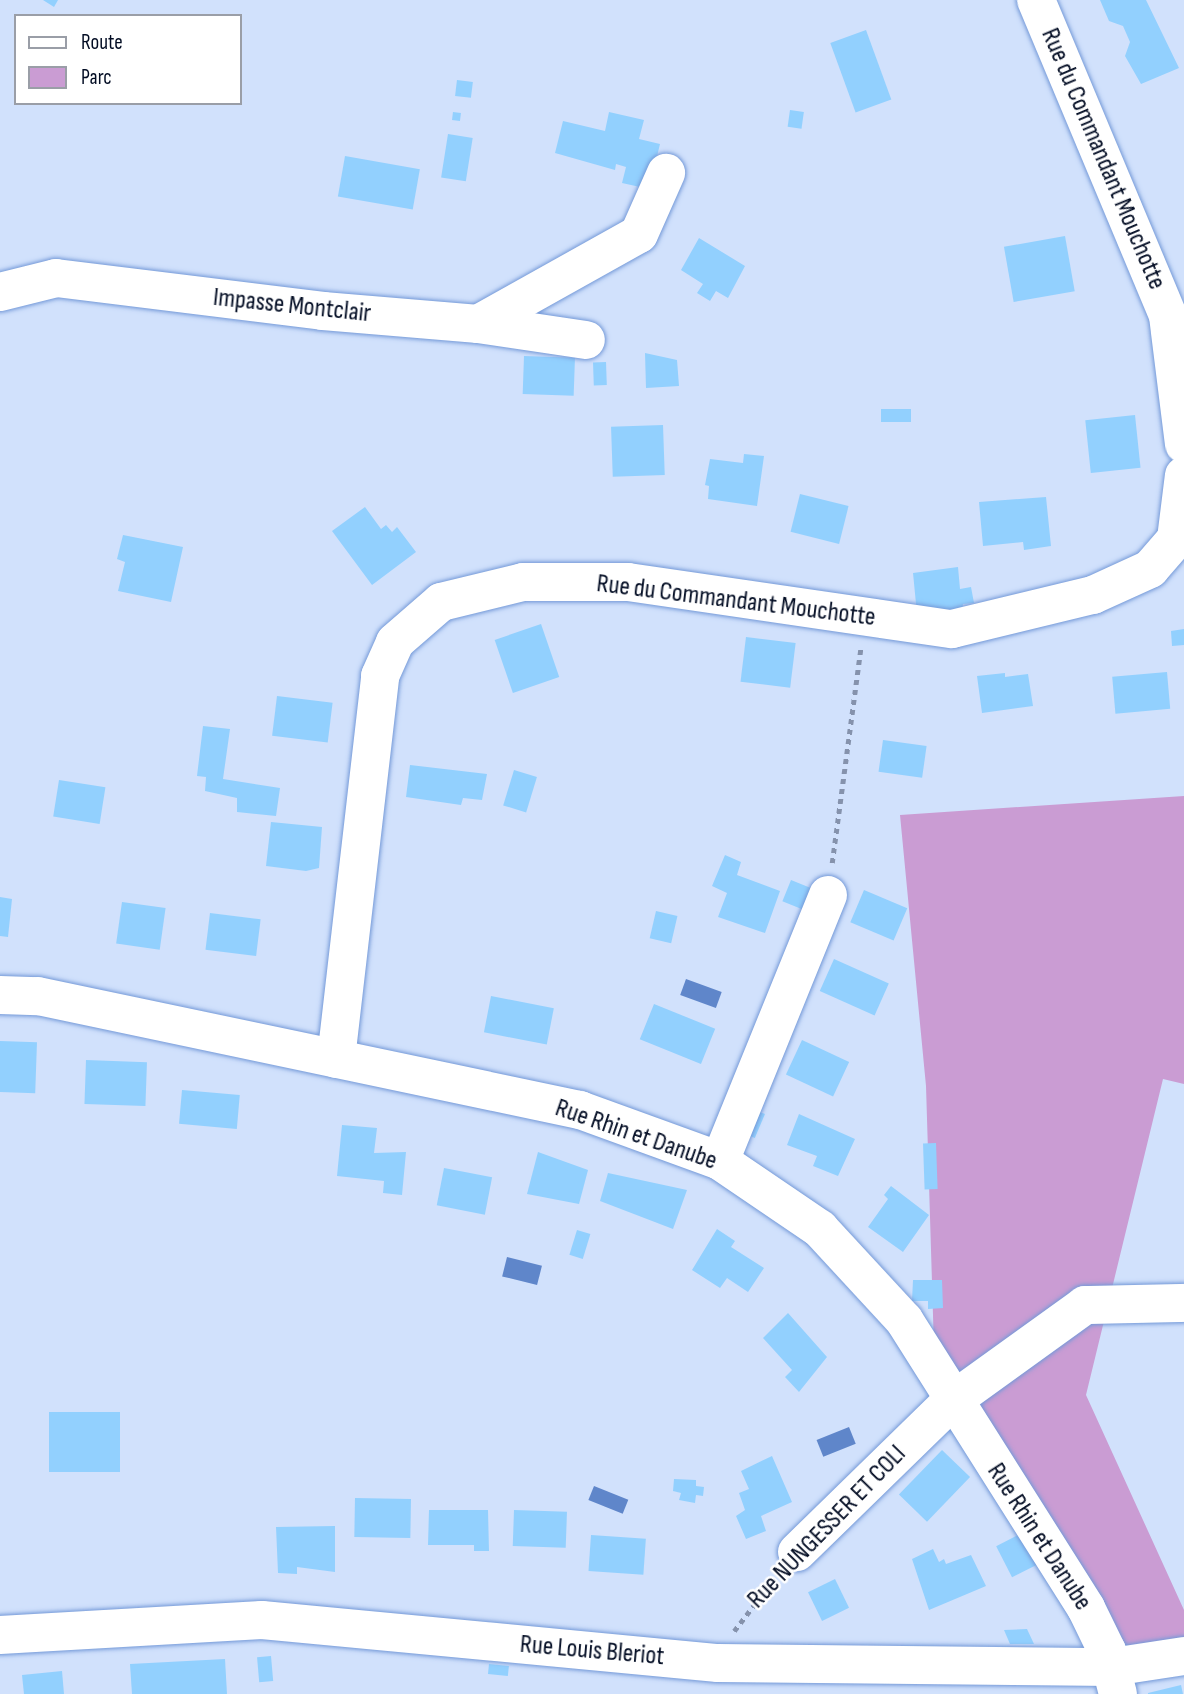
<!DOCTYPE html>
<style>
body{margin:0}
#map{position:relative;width:1184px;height:1694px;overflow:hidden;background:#d1e1fc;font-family:"Sofia Sans Condensed",sans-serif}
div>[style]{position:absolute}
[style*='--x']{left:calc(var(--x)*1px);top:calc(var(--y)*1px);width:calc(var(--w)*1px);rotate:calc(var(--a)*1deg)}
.green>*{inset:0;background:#ca9cd3}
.water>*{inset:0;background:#5f86ca;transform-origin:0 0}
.building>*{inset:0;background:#92d0fe;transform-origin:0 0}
.path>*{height:4.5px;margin-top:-2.25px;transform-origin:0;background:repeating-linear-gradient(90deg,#8592ac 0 5px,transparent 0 10px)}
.roads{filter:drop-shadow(0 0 2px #7499d8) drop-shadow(0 0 2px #7499d8)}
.minor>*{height:38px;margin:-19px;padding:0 19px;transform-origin:19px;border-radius:19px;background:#fff}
span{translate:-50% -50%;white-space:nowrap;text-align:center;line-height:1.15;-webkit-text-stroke:5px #fff;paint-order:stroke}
.street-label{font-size:26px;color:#020c23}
.legend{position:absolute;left:14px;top:14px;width:228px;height:91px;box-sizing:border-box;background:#fff;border:2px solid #9a9ea7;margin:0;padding:9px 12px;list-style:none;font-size:21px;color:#020c23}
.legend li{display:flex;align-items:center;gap:14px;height:35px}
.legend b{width:35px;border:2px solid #9a9ea7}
</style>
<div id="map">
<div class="green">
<div style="clip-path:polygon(1184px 796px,1184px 1084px,1163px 1079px,1086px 1395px,1184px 1610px,1184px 1640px,1123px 1647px,934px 1348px,926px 1086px,900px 815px)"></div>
</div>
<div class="water">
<div style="left:686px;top:979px;width:38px;height:17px;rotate:20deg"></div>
<div style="left:507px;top:1257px;width:36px;height:20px;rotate:14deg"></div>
<div style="left:849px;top:1427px;width:18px;height:35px;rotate:68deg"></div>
<div style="left:594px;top:1486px;width:37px;height:15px;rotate:22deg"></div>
</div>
<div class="building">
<div style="clip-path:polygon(43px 0,58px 0,54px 7px)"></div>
<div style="clip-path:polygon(1100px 0,1146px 0,1179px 68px,1141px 84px,1125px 56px,1130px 42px,1123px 26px,1109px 21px)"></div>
<div style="left:866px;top:30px;width:74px;height:38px;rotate:70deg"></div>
<div style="left:457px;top:80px;width:16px;height:16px;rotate:7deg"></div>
<div style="left:790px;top:110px;width:14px;height:17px;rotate:8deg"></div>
<div style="left:453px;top:112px;width:8px;height:8px;rotate:7deg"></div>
<div style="clip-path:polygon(609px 112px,644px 120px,639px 139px,660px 144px,649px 189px,622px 183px,626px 167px,616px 164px,615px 170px,555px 153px,563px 121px,605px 131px)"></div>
<div style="left:448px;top:134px;width:25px;height:44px;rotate:9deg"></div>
<div style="left:345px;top:156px;width:76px;height:41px;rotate:10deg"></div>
<div style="left:1065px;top:236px;width:56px;height:62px;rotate:80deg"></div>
<div style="clip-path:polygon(699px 238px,745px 266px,728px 298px,716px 291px,710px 301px,697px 293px,703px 284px,681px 270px)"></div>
<div style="clip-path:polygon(645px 353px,677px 360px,679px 386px,646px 388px)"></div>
<div style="left:524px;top:356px;width:51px;height:38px;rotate:2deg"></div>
<div style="left:606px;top:362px;width:23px;height:13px;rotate:88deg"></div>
<div style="left:911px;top:409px;width:13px;height:30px;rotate:90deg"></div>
<div style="left:1135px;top:415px;width:53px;height:50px;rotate:84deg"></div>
<div style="left:663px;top:425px;width:50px;height:52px;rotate:88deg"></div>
<div style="clip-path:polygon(744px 454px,764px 456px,757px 506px,708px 499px,709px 486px,705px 485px,710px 459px,743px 463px)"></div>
<div style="left:800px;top:494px;width:50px;height:39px;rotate:14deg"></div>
<div style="clip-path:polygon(1046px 497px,1051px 546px,1024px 550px,1023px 542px,983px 546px,979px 502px)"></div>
<div style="clip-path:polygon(365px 507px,381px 529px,386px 525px,392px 532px,397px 527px,416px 552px,372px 585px,332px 531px)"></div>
<div style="clip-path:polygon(123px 535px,183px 547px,171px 602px,118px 591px,125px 562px,117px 559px)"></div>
<div style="clip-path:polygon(958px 567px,960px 589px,971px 587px,974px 603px,963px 604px,962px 609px,917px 614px,913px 573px)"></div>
<div style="left:541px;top:624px;width:56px;height:49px;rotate:71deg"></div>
<div style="clip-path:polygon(1184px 629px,1184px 645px,1172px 646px,1171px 631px)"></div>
<div style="left:746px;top:637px;width:50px;height:45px;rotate:7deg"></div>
<div style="left:1167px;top:672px;width:37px;height:55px;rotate:85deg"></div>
<div style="clip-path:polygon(1005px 673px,1005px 677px,1028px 674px,1033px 706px,982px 713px,977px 676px)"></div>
<div style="left:277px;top:696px;width:56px;height:40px;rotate:7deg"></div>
<div style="clip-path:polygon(203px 726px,230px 729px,223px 779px,280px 788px,276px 816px,237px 812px,237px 798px,205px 791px,206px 777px,197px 776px)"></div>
<div style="left:883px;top:740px;width:44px;height:32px;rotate:8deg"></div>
<div style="clip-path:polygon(410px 765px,487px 774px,482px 800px,463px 798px,461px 805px,406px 797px)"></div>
<div style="left:514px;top:770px;width:24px;height:37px;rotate:17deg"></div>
<div style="left:59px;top:780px;width:47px;height:37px;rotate:9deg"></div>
<div style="clip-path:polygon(271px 822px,322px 827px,319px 868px,306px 871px,266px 866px)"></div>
<div style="clip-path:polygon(725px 855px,741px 862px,737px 875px,780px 891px,765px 933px,718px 917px,727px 893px,712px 886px)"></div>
<div style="left:791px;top:880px;width:22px;height:23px;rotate:22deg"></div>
<div style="left:864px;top:890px;width:47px;height:35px;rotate:23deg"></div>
<div style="clip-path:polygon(0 897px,12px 899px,8px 937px,0 936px)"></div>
<div style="left:122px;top:902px;width:44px;height:42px;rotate:8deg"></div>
<div style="left:656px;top:911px;width:22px;height:28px;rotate:13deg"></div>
<div style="left:210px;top:913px;width:51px;height:37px;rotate:7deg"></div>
<div style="left:834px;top:959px;width:60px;height:35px;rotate:24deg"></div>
<div style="left:491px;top:996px;width:64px;height:37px;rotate:11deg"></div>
<div style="left:654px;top:1004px;width:66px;height:38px;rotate:22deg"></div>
<div style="left:802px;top:1040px;width:52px;height:38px;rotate:25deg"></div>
<div style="left:0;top:1041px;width:37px;height:51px;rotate:2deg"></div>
<div style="left:86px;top:1060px;width:61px;height:44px;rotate:2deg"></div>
<div style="left:182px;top:1090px;width:58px;height:34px;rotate:5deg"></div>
<div style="left:753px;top:1109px;width:13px;height:26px;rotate:23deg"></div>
<div style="clip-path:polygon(799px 1114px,855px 1139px,838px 1176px,813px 1166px,817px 1156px,787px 1145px)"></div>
<div style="clip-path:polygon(342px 1125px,377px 1128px,374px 1153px,406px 1152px,402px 1195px,383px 1193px,384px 1181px,337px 1176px)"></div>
<div style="left:936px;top:1143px;width:46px;height:13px;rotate:88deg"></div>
<div style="clip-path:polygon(538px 1152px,588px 1170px,579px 1204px,527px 1194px)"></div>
<div style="left:444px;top:1168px;width:49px;height:38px;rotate:11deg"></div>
<div style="clip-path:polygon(608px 1173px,687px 1190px,673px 1229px,600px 1201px)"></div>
<div style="clip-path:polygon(891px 1186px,929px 1215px,903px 1252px,868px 1227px,888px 1199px,884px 1195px)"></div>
<div style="clip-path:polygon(717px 1229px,735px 1241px,731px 1247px,764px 1268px,748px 1292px,727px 1278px,720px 1288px,692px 1270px)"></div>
<div style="left:577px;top:1230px;width:14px;height:26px;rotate:17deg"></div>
<div style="clip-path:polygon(913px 1280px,942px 1280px,943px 1308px,928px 1309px,928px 1301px,912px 1301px)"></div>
<div style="clip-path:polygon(788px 1313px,827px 1357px,799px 1392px,785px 1377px,792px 1370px,763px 1338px)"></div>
<div style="left:49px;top:1412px;width:71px;height:60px"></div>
<div style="left:942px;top:1450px;width:39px;height:62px;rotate:44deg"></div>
<div style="clip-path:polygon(772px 1456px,792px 1502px,761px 1516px,766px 1531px,746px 1539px,736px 1516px,745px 1510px,739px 1493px,749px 1489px,741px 1471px)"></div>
<div style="clip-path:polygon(674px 1479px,696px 1480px,696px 1486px,704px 1487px,703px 1496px,696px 1495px,695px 1503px,679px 1500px,681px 1493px,673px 1491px)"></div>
<div style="left:355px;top:1498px;width:56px;height:39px;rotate:1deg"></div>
<div style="clip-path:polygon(429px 1510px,488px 1510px,489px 1551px,474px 1551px,474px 1545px,428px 1545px)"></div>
<div style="left:514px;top:1510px;width:53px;height:36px;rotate:2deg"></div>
<div style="clip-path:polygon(335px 1526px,335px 1572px,297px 1567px,297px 1574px,278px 1573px,276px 1527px)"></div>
<div style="left:1022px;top:1533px;width:35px;height:29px;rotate:63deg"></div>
<div style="left:591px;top:1535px;width:55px;height:36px;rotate:4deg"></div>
<div style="clip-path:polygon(933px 1549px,939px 1562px,944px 1559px,946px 1564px,971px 1555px,986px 1586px,929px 1610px,912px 1559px)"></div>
<div style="left:835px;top:1579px;width:32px;height:30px;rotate:64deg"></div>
<div style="clip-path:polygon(1027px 1629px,1034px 1644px,1010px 1644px,1004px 1630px)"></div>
<div style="left:271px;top:1656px;width:25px;height:14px;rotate:85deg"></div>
<div style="clip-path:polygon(225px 1659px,227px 1694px,132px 1694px,130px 1664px)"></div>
<div style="left:489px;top:1664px;width:20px;height:10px;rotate:6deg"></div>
<div style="clip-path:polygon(62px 1671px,64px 1694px,24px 1694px,22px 1675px)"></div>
<div style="clip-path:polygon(1181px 1685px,1183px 1694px,1148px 1694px,1148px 1693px)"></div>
</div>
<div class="path">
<div style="--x:832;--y:863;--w:219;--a:-82.4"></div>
<div style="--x:734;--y:1631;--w:71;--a:-52.5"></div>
</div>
<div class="roads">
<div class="minor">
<div style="--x:1036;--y:0;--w:342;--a:67.3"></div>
<div style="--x:1168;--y:316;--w:129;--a:82.9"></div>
<div style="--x:0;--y:292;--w:58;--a:-14"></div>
<div style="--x:56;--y:278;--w:269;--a:7"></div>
<div style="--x:323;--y:311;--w:156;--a:4.8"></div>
<div style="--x:478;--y:324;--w:109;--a:8.4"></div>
<div style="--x:478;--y:324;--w:184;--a:-29.2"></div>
<div style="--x:639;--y:234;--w:67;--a:-66.1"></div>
<div style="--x:0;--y:995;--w:38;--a:2"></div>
<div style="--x:38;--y:996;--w:554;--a:11.88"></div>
<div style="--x:580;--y:1110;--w:149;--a:20"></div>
<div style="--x:720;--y:1161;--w:121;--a:34.2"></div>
<div style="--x:820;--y:1229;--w:124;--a:47.3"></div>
<div style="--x:904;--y:1320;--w:341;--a:57.7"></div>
<div style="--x:1086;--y:1608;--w:48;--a:64"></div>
<div style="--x:1107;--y:1651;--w:44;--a:75.7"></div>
<div style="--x:336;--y:1059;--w:386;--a:-83.4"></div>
<div style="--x:380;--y:676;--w:37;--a:-66"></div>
<div style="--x:395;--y:642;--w:61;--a:-41"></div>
<div style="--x:441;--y:602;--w:84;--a:-13.7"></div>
<div style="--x:523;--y:582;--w:105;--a:0"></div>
<div style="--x:628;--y:582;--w:327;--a:8.3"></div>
<div style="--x:952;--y:629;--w:145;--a:-13.6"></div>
<div style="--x:1093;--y:595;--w:63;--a:-24.5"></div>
<div style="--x:1150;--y:569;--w:40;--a:-49"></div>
<div style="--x:1176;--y:539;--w:64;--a:-82.9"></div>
<div style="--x:720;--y:1161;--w:287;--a:-67.9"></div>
<div style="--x:797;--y:1552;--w:216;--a:-44.3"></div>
<div style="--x:952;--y:1401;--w:164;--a:-35.8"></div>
<div style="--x:1085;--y:1305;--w:99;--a:-1.2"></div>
<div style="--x:0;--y:1635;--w:262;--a:-3.3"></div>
<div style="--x:262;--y:1620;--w:458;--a:5.4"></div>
<div style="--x:718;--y:1663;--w:394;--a:0.6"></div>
<div style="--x:1112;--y:1667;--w:73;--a:-8.7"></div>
</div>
</div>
<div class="street-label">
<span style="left:1103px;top:159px;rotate:67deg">Rue du Commandant Mouchotte</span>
<span style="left:292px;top:306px;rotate:6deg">Impasse Montclair</span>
<span style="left:736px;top:601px;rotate:7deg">Rue du Commandant Mouchotte</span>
<span style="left:636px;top:1135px;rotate:19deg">Rue Rhin et Danube</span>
<span style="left:827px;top:1527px;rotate:-46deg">Rue NUNGESSER ET COLI</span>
<span style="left:1039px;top:1537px;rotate:57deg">Rue Rhin et Danube</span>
<span style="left:592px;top:1651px;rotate:5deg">Rue Louis Bleriot</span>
</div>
<ul class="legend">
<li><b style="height:9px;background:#fff"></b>Route</li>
<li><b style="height:19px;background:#ca9cd3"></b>Parc</li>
</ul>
</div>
